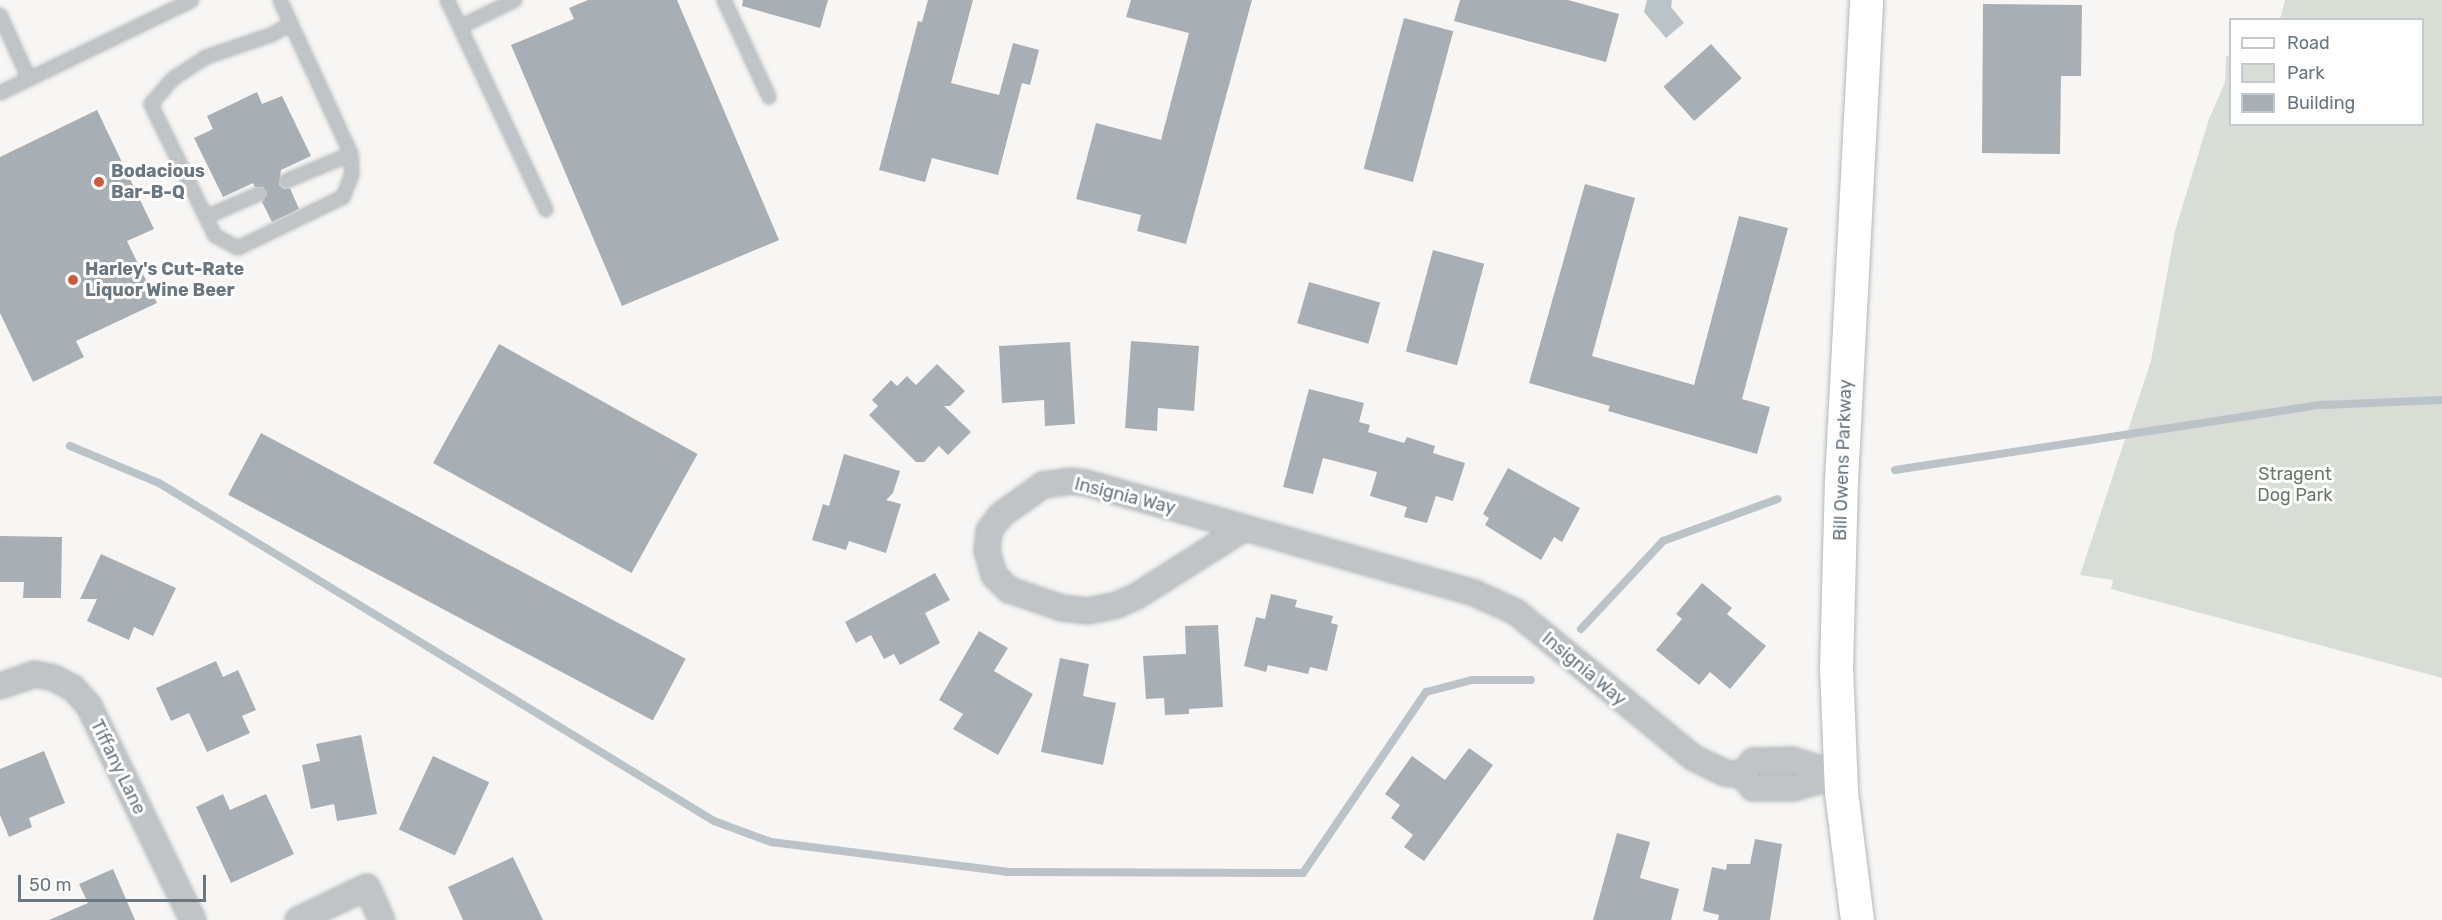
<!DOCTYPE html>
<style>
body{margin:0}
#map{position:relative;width:2442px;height:920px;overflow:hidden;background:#f7f6f4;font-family:Rubik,sans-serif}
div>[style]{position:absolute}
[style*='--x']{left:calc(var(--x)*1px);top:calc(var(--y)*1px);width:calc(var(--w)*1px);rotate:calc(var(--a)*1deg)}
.green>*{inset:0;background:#d8ddd5}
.water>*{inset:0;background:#bac3c7}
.stream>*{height:8px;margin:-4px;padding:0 4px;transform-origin:4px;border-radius:4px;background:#bac3c7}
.building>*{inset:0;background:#a8afb4;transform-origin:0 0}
.roads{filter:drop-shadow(0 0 2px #b3b8bb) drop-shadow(0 0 2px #b3b8bb)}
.lane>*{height:12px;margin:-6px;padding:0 6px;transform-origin:6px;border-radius:6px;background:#c0c4c7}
.street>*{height:24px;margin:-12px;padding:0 12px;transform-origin:12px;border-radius:12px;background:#c0c4c7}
.secondary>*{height:33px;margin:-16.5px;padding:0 16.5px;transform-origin:16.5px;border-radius:16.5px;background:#fff}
.dots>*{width:16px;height:16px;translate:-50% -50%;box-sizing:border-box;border:3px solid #fff;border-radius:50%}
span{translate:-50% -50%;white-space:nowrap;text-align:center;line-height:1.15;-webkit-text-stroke:6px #fff;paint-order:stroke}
.poi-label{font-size:18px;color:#697782;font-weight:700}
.left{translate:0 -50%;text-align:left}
.street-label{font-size:18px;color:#697782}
.park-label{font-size:18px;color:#6b7967}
.legend{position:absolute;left:2229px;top:18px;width:195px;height:108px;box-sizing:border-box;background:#fff;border:2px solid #c3c9cd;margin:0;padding:8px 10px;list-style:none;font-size:18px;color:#697782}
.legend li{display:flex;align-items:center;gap:12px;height:30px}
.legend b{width:30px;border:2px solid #c3c9cd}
.scale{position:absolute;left:18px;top:875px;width:188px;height:27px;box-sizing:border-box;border:3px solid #697782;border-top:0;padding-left:8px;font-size:18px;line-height:21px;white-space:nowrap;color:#697782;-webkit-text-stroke:4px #fff;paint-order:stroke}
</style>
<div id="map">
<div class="green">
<div style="clip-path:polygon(2285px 0,2442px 0,2442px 678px,2111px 589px,2113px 580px,2080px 575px,2151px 361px,2175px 231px,2209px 119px,2225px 82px,2226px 56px,2230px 56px,2230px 124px,2422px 124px,2422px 20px,2280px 19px)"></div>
</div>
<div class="water">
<div style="clip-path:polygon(1647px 0,1672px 0,1671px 7px,1684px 23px,1666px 38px,1644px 12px)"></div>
</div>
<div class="stream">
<div style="--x:70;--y:446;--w:96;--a:22.6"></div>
<div style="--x:159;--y:483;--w:650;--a:31.34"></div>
<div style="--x:714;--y:821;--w:61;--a:20.2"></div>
<div style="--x:771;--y:842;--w:238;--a:7.2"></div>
<div style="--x:1007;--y:872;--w:296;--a:0.2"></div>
<div style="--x:1303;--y:873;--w:219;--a:-55.8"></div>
<div style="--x:1426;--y:692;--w:48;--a:-14.6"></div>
<div style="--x:1472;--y:680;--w:59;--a:0"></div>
<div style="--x:1895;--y:470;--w:432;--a:-8.7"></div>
<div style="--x:2322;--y:405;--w:120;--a:-2.4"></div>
<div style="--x:1581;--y:629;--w:120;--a:-47"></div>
<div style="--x:1663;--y:541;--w:122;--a:-20.1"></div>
</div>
<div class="building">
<div style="clip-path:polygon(588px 0,677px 0,779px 240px,622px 306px,511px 45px,574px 19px,569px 8px)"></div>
<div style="clip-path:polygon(743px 0,828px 0,820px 28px,742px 6px)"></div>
<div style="clip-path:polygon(928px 0,973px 0,951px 83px,999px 95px,1013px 43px,1039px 50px,1030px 85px,1022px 83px,998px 175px,932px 158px,925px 182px,879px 170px,918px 21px,922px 22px)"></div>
<div style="clip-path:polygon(1131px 0,1252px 0,1186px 244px,1137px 231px,1141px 215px,1076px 199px,1096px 123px,1161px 140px,1189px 33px,1126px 17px)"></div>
<div style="clip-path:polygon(1460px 0,1568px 0,1619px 14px,1606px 62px,1454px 21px)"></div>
<div style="clip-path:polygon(1983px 4px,2082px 5px,2081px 76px,2061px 76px,2060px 154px,1982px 153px)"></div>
<div style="left:1404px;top:18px;width:51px;height:156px;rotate:15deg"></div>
<div style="left:1711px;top:44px;width:46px;height:64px;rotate:48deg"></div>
<div style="clip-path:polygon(257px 92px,262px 104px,282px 96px,311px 156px,281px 170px,279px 185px,284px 189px,290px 188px,299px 209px,272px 222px,262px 202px,267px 194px,263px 187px,255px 187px,253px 183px,223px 197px,194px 138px,213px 129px,207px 116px)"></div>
<div style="clip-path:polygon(97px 110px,154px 229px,127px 241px,157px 303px,76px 341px,84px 357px,33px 382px,0 313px,0 157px)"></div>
<div style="clip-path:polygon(1585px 184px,1635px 198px,1592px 356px,1694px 385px,1739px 216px,1788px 228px,1742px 399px,1770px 407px,1757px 454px,1608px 411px,1610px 406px,1529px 383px)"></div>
<div style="left:1433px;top:250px;width:53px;height:105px;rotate:15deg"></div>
<div style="left:1309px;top:282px;width:74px;height:43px;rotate:16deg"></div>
<div style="clip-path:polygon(1131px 341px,1199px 346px,1194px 411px,1158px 408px,1157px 431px,1125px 428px)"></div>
<div style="clip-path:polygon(1070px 342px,1075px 424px,1045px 426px,1044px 400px,1002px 403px,999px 346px)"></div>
<div style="left:499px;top:344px;width:227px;height:136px;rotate:29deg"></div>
<div style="clip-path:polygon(937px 364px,965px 391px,950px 406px,944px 406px,971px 432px,948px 455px,939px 446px,924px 462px,916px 462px,869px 415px,878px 406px,872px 400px,891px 380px,897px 386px,907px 376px,916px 385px)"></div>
<div style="clip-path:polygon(1309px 389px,1364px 403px,1359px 422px,1370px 425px,1368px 432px,1404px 443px,1407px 437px,1435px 446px,1433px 453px,1465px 463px,1453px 501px,1436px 496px,1427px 523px,1404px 517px,1407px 507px,1370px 496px,1377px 472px,1323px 458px,1313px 494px,1283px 487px)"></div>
<div style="left:261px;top:433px;width:481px;height:70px;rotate:28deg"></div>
<div style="clip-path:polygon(844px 454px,900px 471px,893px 493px,886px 500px,901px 504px,886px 553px,849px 541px,846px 550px,812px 540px,823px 504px,829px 506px)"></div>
<div style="clip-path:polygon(1508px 468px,1580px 508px,1562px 542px,1554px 537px,1541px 560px,1485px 525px,1489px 518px,1483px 514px)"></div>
<div style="clip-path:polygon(0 536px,62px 537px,61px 598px,23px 598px,24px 582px,0 582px)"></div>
<div style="clip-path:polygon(101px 554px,176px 588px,153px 636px,134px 627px,129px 640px,87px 621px,97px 599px,80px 599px)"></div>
<div style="clip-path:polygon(935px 573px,950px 600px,925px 613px,940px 643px,900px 665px,894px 654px,884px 659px,871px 635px,856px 643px,845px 622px)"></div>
<div style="clip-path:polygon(1702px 583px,1732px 608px,1727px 614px,1766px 646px,1730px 689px,1710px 672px,1699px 685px,1656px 650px,1682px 619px,1676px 614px)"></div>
<div style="clip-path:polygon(1271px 594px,1297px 600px,1295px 607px,1333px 616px,1331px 623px,1338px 625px,1327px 671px,1310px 667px,1308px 674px,1268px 665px,1266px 672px,1244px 666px,1256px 617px,1265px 619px)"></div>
<div style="clip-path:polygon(1218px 625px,1223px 707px,1189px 709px,1189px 714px,1165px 715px,1164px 698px,1146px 699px,1143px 656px,1186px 654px,1185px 626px)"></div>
<div style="clip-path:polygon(979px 631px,1008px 648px,994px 671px,1033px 694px,998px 755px,953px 729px,963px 714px,939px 700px)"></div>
<div style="clip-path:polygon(1060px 658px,1089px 664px,1083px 696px,1116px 703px,1103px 765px,1041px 752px)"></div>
<div style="clip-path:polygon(216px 661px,223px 677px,238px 670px,256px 710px,242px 716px,250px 733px,207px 752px,189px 713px,171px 721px,156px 688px)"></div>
<div style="clip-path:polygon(361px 735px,377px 814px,337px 821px,334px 804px,311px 809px,302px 765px,320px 761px,316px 744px)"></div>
<div style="clip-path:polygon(1469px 748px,1493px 765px,1424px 861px,1404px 847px,1413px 835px,1391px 818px,1400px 805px,1385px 794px,1412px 756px,1445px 780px)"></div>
<div style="clip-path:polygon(44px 751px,65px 803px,29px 818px,32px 827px,9px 837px,0 815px,0 769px)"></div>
<div style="left:433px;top:756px;width:62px;height:81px;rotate:25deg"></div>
<div style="clip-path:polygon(223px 794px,230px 810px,266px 794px,294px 854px,231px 883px,196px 807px)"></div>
<div style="clip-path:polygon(1617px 833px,1650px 842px,1640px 878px,1679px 889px,1671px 920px,1593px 920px)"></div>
<div style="clip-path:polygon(1755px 839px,1782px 844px,1770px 920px,1718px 920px,1719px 915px,1703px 911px,1712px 867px,1726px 870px,1727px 864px,1750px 864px)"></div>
<div style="clip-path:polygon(513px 857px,543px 920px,463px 920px,448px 887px)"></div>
<div style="clip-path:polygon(113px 869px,135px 920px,49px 920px,88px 903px,79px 884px)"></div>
</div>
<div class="roads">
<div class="lane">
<div style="--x:280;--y:0;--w:26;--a:65"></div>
<div style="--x:291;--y:24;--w:143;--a:65.2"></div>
<div style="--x:351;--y:154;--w:20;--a:87"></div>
<div style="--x:352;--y:174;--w:25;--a:111"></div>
<div style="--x:343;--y:197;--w:117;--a:154.1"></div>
<div style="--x:238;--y:248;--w:26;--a:-152"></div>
<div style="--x:215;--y:236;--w:147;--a:-115.9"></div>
<div style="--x:151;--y:104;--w:35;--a:-49"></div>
<div style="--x:174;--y:78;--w:38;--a:-33"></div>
<div style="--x:206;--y:57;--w:69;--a:-18.7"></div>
<div style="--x:271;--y:35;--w:23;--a:-29"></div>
<div style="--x:447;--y:0;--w:30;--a:64"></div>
<div style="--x:460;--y:27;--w:61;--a:-26.1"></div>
<div style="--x:724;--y:0;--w:107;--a:65.1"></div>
<div style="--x:0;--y:15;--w:70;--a:65.6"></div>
<div style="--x:460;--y:27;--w:202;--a:64.8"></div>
<div style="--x:0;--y:93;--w:213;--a:-25.8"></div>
<div style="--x:286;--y:181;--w:70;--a:-22.6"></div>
<div style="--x:206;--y:217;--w:58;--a:-23.5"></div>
</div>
<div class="street">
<div style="--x:1244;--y:528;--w:127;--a:147.6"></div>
<div style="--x:1137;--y:596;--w:22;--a:156"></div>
<div style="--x:1117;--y:605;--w:29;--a:168"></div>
<div style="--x:1089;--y:611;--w:27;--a:-174"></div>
<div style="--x:1062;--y:608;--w:56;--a:-161.2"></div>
<div style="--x:1009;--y:590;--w:21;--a:-135"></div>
<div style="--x:994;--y:575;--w:25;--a:-106"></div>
<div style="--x:987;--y:551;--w:20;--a:-84"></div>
<div style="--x:989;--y:531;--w:20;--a:-53"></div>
<div style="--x:1001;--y:515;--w:52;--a:-35.5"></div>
<div style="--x:1043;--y:485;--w:27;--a:-8"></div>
<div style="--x:1070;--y:481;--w:16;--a:7"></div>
<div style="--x:1086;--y:483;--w:403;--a:15.8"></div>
<div style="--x:1474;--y:593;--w:46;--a:24.3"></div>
<div style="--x:1516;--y:612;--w:230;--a:39.4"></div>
<div style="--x:1694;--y:758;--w:34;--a:26"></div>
<div style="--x:1725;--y:773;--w:17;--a:7"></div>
<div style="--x:0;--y:686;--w:36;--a:-19"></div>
<div style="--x:34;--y:674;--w:20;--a:11"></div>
<div style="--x:54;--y:678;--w:21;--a:28"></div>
<div style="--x:73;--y:688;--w:24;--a:48"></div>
<div style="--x:89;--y:706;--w:238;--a:64.1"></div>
<div style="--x:1792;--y:760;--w:50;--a:17.4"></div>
<div style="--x:1840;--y:775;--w:49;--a:164.5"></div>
<div style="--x:1793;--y:788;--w:40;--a:180"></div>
<div style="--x:1753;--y:788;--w:17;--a:-130"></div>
<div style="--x:1742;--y:775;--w:18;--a:-52"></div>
<div style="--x:1753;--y:761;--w:39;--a:-1"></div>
<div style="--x:298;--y:920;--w:76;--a:-25.6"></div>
<div style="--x:367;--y:887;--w:36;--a:66"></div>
</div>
<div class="secondary">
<div style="--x:1857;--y:920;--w:130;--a:-97.1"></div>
<div style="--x:1841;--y:791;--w:122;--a:-92.3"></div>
<div style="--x:1836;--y:669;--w:188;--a:-88.5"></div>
<div style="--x:1841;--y:481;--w:482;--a:-87"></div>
</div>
</div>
<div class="dots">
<div style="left:99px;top:182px;background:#d1583a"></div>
<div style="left:73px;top:280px;background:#d1583a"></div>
</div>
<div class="poi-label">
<span class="left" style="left:111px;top:182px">Bodacious<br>Bar-B-Q</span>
<span class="left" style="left:85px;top:280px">Harley's Cut-Rate<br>Liquor Wine Beer</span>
</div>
<div class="street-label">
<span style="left:1843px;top:460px;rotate:-88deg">Bill Owens Parkway</span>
<span style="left:1125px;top:496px;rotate:14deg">Insignia Way</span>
<span style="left:1584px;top:669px;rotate:40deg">Insignia Way</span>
<span style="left:118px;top:767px;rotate:64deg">Tiffany Lane</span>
</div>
<div class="park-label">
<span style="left:2295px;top:485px">Stragent<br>Dog Park</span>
</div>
<ul class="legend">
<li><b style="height:8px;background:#fff"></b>Road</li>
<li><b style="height:16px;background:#d8ddd5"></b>Park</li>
<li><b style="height:16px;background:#a8afb4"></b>Building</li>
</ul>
<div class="scale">50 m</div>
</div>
